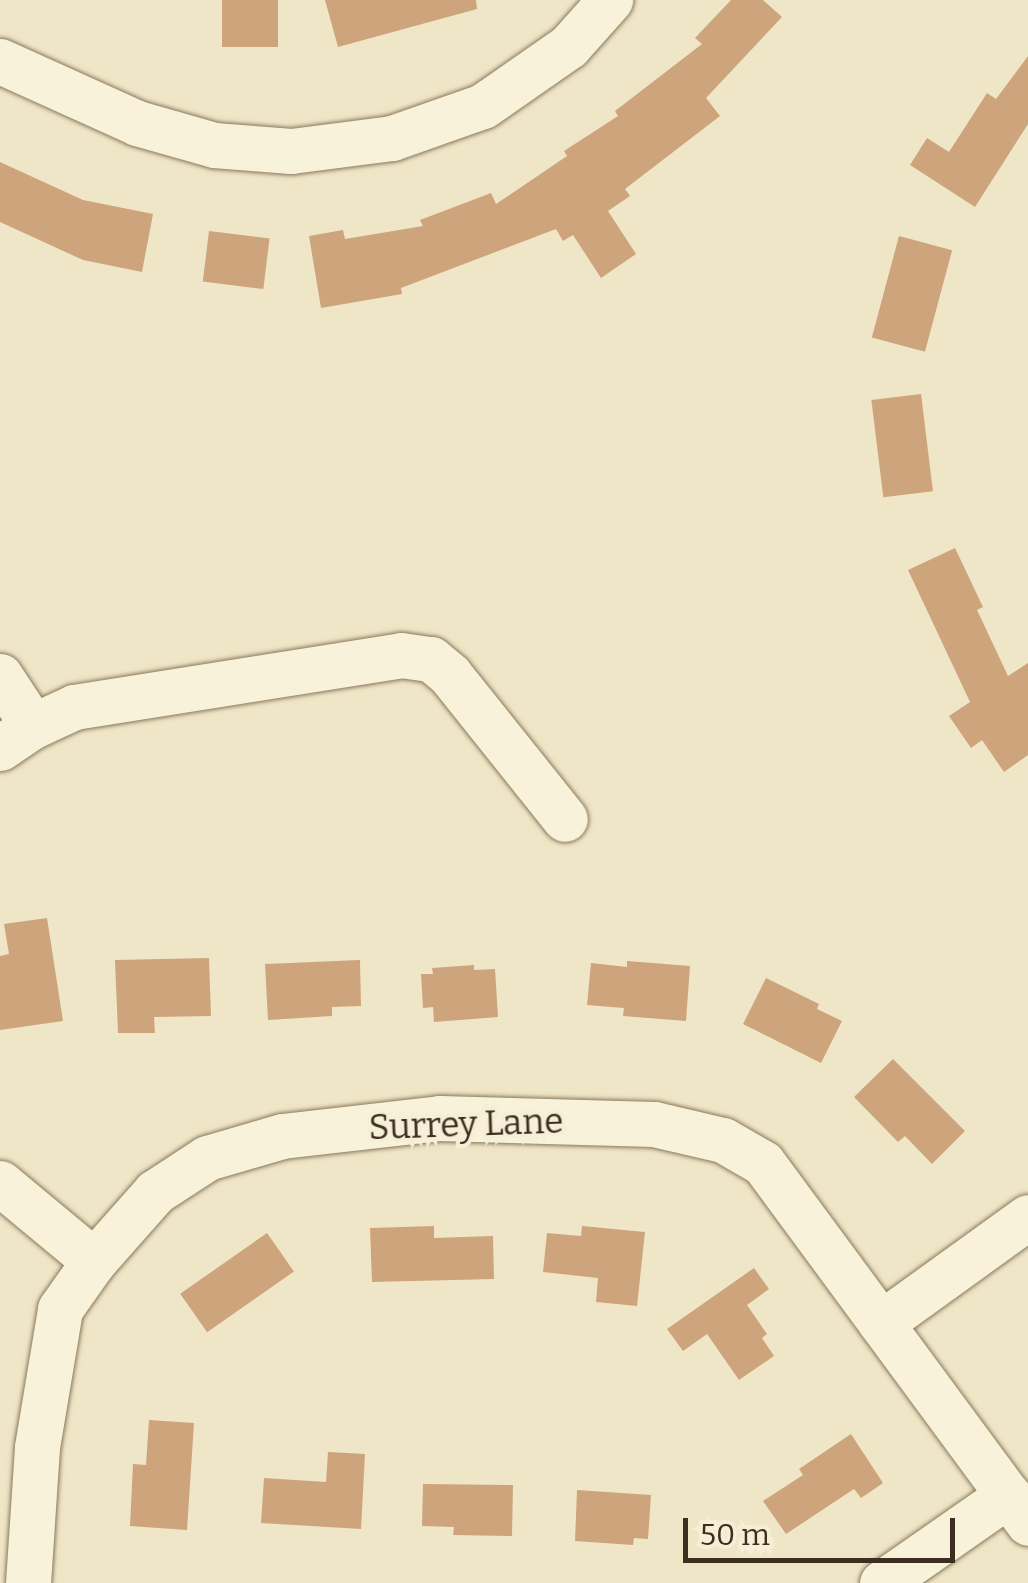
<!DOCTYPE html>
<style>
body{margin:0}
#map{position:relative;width:1028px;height:1583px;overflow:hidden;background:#efe6c7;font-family:Bitter,serif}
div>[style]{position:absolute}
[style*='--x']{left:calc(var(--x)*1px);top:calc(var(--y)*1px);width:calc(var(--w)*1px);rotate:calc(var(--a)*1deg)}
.building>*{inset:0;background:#cea47d;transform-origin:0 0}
.roads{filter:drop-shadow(0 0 2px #8b795c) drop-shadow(0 0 2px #8b795c)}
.minor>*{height:45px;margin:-22.5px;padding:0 22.5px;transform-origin:22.5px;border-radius:22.5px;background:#f9f2db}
span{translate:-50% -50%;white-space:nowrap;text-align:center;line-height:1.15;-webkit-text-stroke:8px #f6efd7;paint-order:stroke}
.street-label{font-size:35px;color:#3c2f20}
.scale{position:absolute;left:683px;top:1518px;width:272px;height:45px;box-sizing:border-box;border:5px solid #3c2f20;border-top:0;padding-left:12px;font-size:30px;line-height:35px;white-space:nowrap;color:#3c2f20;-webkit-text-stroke:8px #f6efd7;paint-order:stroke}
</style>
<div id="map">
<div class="building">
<div style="left:222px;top:0;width:56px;height:47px"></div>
<div style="clip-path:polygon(325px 0,476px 0,477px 9px,338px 47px)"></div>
<div style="clip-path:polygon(731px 0,763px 0,782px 17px,706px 98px,720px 116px,625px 189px,630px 196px,608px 211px,636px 254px,601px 278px,573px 235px,563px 241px,556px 229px,401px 288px,402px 294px,321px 308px,309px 236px,343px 230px,345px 239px,423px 226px,420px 220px,491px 193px,496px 204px,567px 156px,564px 151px,618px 116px,615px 111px,702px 44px,695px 38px)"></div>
<div style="clip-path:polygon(1028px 56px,1028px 124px,975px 207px,910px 165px,927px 138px,949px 152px,987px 93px,996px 99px)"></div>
<div style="clip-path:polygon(0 162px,83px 200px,153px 214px,142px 272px,83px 260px,0 222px)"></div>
<div style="left:209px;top:231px;width:61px;height:51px;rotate:7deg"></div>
<div style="left:899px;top:236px;width:55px;height:105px;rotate:15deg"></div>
<div style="left:921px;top:394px;width:98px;height:50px;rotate:83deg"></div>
<div style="clip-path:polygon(955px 548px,983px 607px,977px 610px,1008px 676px,1028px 663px,1028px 755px,1004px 772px,982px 740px,971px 748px,949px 716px,970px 702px,908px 570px)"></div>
<div style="clip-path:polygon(47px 918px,63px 1021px,0 1030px,0 956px,9px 954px,4px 924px)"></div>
<div style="clip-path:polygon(209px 958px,211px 1016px,154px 1017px,155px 1033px,118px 1033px,115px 960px)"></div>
<div style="clip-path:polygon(360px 960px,361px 1006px,332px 1007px,332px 1016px,268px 1020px,265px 964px)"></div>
<div style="clip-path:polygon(627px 961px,690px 966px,686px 1021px,623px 1016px,624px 1008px,587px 1005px,591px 963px,627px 967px)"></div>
<div style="clip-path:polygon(474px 965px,474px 970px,495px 969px,498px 1017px,434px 1022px,433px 1007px,423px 1008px,421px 974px,433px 974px,432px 968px)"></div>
<div style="clip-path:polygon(766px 978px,819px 1004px,817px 1009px,842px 1021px,821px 1063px,743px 1024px)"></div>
<div style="clip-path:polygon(893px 1059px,965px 1131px,932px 1164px,905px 1136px,898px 1142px,854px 1097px)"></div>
<div style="clip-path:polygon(434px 1226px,434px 1238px,493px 1236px,494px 1279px,372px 1282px,370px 1228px)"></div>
<div style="clip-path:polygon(582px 1226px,645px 1232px,637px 1306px,596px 1302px,598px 1278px,543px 1272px,547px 1233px,581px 1236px)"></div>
<div style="left:267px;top:1233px;width:47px;height:106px;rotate:55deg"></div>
<div style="clip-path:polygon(754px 1268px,769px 1289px,747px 1305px,767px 1334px,762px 1338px,774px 1356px,739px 1380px,707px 1334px,683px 1351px,667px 1329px)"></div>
<div style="clip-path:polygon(149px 1420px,194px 1423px,187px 1530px,130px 1526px,133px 1464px,146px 1465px)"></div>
<div style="clip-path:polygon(851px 1434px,883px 1483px,861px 1498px,854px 1489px,786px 1534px,763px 1501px,803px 1475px,799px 1469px)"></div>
<div style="clip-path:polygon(328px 1452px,365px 1454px,361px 1529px,261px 1523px,264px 1478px,326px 1482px)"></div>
<div style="clip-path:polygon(423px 1484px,513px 1485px,512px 1536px,453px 1535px,454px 1527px,422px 1526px)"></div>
<div style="clip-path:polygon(577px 1490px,651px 1495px,648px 1539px,634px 1538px,633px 1545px,575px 1541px)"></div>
</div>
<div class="roads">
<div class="minor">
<div style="--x:0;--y:61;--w:150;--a:24.3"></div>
<div style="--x:137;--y:123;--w:80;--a:15.9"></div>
<div style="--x:214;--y:145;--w:77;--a:4.5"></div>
<div style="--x:291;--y:151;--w:102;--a:-7.3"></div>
<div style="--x:392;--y:138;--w:96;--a:-19.4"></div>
<div style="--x:483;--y:106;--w:105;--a:-34.9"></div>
<div style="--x:569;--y:46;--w:62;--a:-48.3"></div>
<div style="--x:0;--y:676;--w:60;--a:56.6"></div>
<div style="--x:0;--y:748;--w:40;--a:-34"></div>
<div style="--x:33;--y:726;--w:45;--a:-24.9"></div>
<div style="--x:74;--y:707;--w:331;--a:-9"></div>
<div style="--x:401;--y:655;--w:30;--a:8"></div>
<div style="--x:431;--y:659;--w:25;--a:40"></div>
<div style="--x:450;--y:675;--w:184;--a:51.4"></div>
<div style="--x:0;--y:1183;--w:122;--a:39.7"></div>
<div style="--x:881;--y:1323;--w:181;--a:-35.8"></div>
<div style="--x:28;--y:1583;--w:136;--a:-86.2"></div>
<div style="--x:37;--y:1447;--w:140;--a:-80.5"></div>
<div style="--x:60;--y:1309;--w:59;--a:-54.7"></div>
<div style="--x:94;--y:1261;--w:92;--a:-48.5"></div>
<div style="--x:155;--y:1192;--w:62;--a:-33.2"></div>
<div style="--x:207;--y:1158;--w:78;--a:-16.3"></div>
<div style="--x:282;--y:1136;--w:159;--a:-6.5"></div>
<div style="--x:440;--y:1118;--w:214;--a:1.6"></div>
<div style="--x:654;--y:1124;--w:71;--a:13.1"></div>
<div style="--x:723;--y:1140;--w:46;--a:29.9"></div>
<div style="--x:763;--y:1163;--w:447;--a:53.6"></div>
<div style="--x:882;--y:1583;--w:154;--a:-34.9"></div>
</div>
</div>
<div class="street-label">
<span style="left:466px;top:1124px;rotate:-2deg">Surrey Lane</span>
</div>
<div class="scale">50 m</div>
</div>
